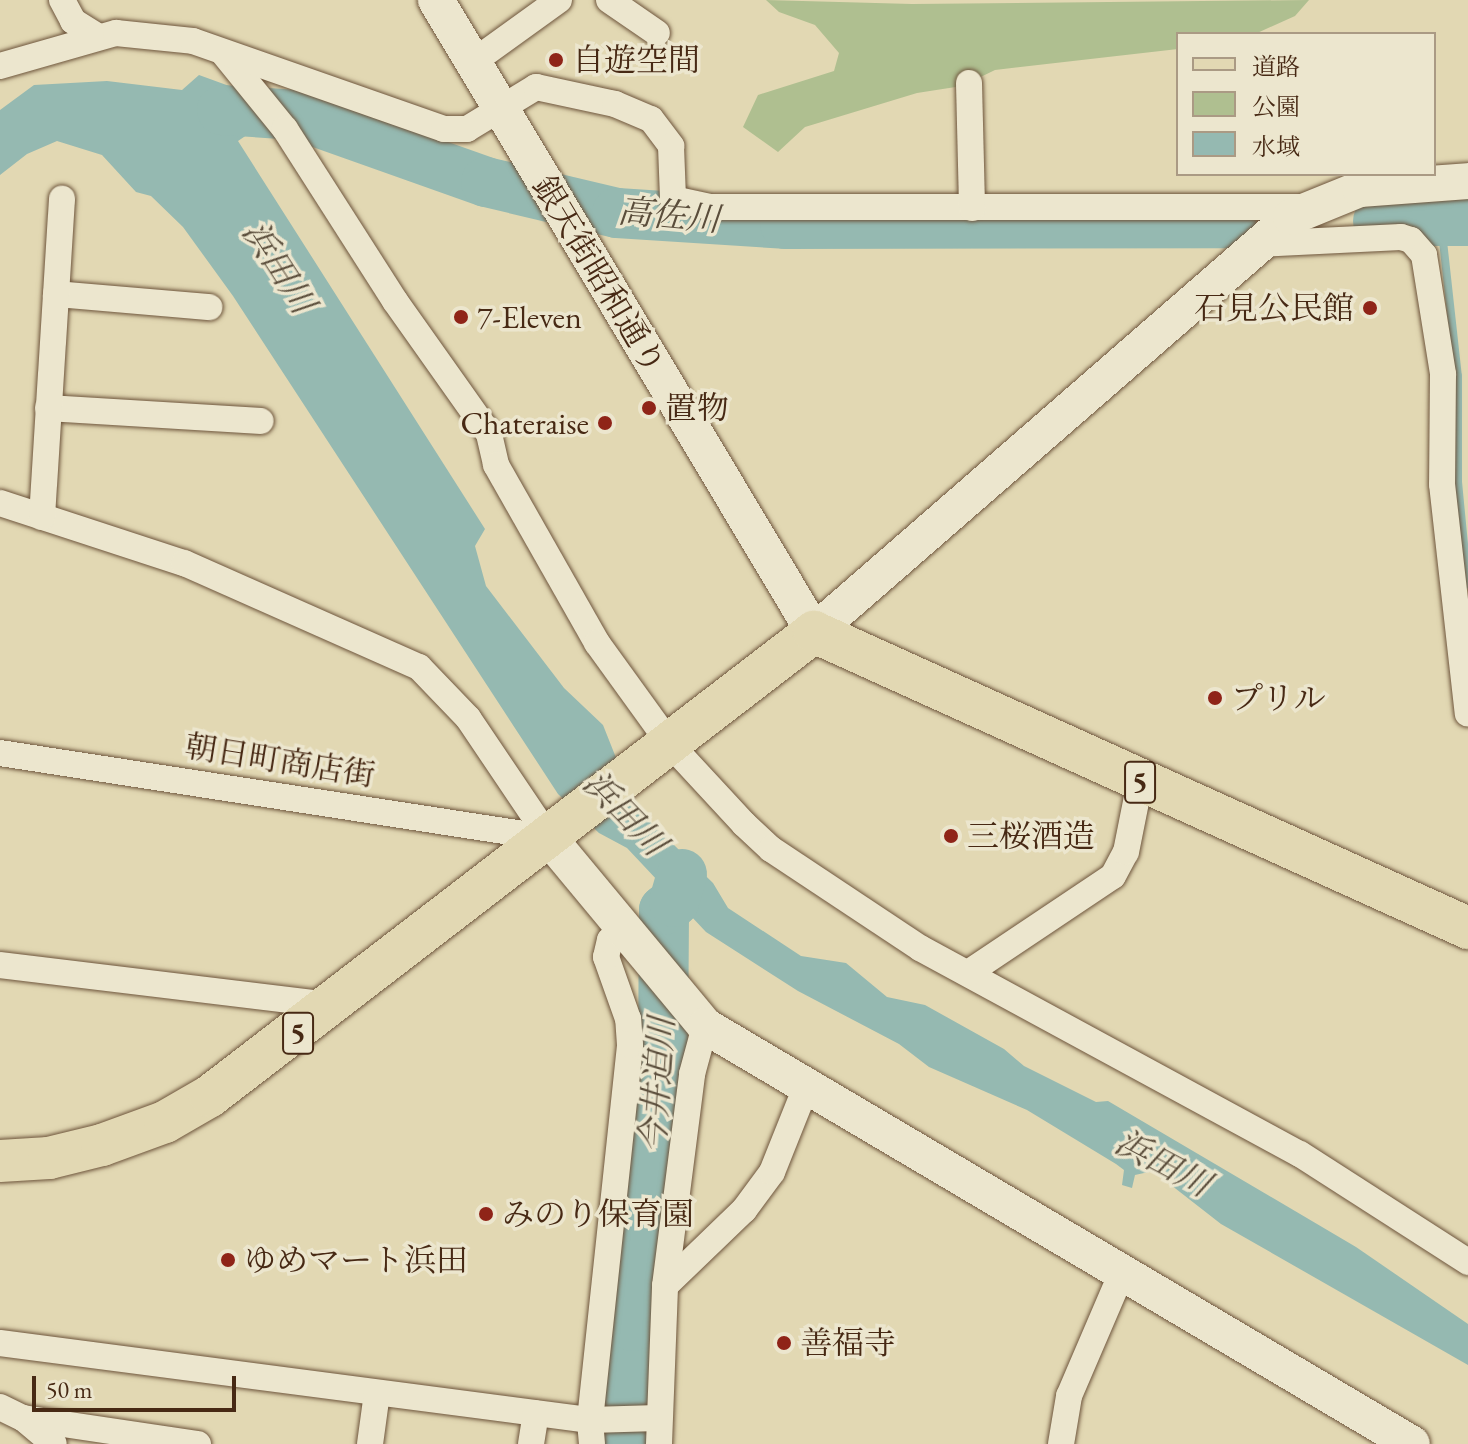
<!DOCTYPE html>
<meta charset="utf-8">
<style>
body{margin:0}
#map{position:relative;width:1468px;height:1444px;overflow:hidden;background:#e2d8b3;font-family:"EB Garamond","Noto Serif JP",serif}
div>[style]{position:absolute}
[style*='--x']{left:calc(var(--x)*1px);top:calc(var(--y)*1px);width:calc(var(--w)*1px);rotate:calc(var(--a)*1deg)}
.green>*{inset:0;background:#afbf90}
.water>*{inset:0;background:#95b9b1}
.stream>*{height:8px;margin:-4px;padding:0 4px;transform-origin:4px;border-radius:4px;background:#95b9b1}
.river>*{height:50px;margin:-25px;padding:0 25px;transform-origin:25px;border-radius:25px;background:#95b9b1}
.roads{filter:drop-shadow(0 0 2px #6e553c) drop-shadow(0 0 2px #6e553c)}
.street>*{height:26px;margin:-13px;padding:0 13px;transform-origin:13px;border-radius:13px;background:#ece6ce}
.secondary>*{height:36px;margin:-18px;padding:0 18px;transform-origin:18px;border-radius:18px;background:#ece6ce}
.primary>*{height:42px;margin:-21px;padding:0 21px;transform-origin:21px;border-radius:21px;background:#e2d8b3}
.dots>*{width:22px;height:22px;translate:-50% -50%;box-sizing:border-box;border:4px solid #ece6ce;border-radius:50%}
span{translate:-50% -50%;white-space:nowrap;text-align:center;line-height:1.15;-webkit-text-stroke:7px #ece6ce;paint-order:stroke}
.shield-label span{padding:2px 6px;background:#ece6ce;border:2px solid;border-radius:6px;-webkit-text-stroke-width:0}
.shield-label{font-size:30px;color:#472914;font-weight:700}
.poi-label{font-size:32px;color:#472914}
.left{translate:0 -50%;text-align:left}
.right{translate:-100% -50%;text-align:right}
.street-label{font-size:32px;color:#472914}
.water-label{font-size:34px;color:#5a4d3b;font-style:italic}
.legend{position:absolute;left:1176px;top:32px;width:260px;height:144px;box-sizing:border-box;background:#ece6ce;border:2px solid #aa9a84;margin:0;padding:10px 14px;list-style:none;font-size:24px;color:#472914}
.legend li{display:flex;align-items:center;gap:16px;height:40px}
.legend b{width:40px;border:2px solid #aa9a84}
.scale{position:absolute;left:32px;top:1376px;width:204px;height:36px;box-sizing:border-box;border:4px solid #472914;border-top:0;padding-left:10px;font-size:24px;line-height:28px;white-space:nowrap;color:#472914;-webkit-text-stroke:6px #ece6ce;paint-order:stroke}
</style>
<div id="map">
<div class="green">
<div style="clip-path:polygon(766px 0,912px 4px,1309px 0,1295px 16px,1255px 34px,1178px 34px,1178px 49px,995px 70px,962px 86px,917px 93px,805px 127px,778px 152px,743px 127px,758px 95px,834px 71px,839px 53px,815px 25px,779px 12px)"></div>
</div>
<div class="water">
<div style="clip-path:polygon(199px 75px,279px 104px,296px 122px,272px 118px,238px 141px,485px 529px,475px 546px,486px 586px,564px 688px,603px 725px,636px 808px,713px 883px,728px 908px,801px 956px,846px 963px,887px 997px,925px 1005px,1004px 1049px,1024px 1066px,1096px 1102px,1108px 1101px,1356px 1247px,1468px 1324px,1468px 1365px,1221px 1224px,1153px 1171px,1135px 1175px,1132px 1188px,1122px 1185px,1124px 1170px,1116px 1164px,1027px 1110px,929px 1067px,899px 1044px,798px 991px,706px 932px,627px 848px,599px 833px,558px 794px,233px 296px,183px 227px,151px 196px,136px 192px,102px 155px,57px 141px,27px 154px,0 175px,0 110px,34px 85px,107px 81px,182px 90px)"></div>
</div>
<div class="stream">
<div style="--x:1441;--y:223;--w:154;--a:83.7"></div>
<div style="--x:1458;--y:376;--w:106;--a:90"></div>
<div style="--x:1458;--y:482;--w:103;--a:84.5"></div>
</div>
<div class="river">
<div style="--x:222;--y:110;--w:75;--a:3.8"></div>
<div style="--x:297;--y:115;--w:201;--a:19.5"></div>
<div style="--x:486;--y:182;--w:135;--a:13.3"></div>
<div style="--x:617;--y:213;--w:168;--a:3.7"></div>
<div style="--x:785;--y:224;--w:446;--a:-0.1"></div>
<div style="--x:1378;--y:221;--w:90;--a:0"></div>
<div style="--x:626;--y:1444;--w:118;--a:-87.1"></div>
<div style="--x:632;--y:1326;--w:273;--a:-83.5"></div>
<div style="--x:663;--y:1055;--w:145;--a:-89.6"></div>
<div style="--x:664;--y:910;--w:13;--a:-39"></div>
<div style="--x:674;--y:902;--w:29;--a:-74"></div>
</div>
<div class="roads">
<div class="street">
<div style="--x:62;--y:0;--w:24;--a:62"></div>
<div style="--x:73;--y:21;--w:26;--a:32"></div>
<div style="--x:609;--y:0;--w:58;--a:34.5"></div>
<div style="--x:224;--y:54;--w:97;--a:50.9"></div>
<div style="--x:285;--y:129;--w:204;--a:57.4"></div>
<div style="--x:395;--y:301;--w:163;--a:54.7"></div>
<div style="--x:489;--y:434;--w:32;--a:77"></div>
<div style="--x:496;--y:465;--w:205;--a:60.4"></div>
<div style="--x:597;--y:643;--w:125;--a:54.1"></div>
<div style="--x:670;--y:744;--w:109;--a:47.2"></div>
<div style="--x:744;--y:824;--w:37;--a:43"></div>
<div style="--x:771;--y:849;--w:179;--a:33.6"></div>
<div style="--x:920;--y:948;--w:432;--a:28.5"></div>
<div style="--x:1300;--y:1154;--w:200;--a:32.7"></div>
<div style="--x:473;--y:62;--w:106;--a:-35.8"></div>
<div style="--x:0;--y:66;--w:121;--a:-15.9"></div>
<div style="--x:116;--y:33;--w:77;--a:5.9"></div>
<div style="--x:193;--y:41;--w:266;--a:19.3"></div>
<div style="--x:444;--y:129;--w:23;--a:0"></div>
<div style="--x:467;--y:129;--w:81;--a:-31.3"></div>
<div style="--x:536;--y:87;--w:81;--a:12.1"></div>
<div style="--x:615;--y:104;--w:39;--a:23"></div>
<div style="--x:651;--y:119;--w:34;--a:53"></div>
<div style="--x:671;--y:146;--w:53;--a:87.8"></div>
<div style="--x:673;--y:199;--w:39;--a:12"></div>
<div style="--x:711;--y:207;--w:601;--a:0"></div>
<div style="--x:969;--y:83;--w:125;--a:88.6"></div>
<div style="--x:1257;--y:244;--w:144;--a:-2.8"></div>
<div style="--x:1401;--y:237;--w:10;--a:17"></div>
<div style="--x:1411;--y:240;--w:20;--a:49"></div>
<div style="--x:1424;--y:255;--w:121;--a:80.9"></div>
<div style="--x:1443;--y:374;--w:110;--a:90.5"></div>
<div style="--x:1442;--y:484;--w:231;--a:83.6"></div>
<div style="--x:56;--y:294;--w:154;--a:4.9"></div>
<div style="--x:48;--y:408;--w:213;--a:3.5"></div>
<div style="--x:0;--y:503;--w:194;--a:18.1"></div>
<div style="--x:184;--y:563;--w:257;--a:23.9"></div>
<div style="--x:419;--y:667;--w:71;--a:46.1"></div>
<div style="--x:468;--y:718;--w:145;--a:56"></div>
<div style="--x:42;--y:517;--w:319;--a:-86.4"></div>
<div style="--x:0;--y:753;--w:556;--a:8.8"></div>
<div style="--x:0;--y:965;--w:333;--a:6.9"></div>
<div style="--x:968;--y:973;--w:174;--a:-33.8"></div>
<div style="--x:1113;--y:876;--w:27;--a:-62"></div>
<div style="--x:1126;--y:852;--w:71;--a:-78.7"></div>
<div style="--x:665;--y:1286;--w:110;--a:-43.9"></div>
<div style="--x:744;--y:1210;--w:47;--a:-53.6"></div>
<div style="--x:772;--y:1172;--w:92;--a:-68.2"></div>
<div style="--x:0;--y:1343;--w:595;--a:7.44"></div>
<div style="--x:590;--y:1420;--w:68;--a:-1.7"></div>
<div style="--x:0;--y:1407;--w:25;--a:26"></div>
<div style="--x:23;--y:1418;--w:177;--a:8.5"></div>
<div style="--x:23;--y:1418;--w:40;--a:40"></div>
<div style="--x:370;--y:1444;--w:51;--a:-82.2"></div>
<div style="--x:531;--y:1444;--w:31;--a:-81"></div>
<div style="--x:592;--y:1444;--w:24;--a:-95"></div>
<div style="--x:590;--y:1420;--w:377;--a:-83.9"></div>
<div style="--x:630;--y:1045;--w:26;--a:-94"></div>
<div style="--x:628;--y:1019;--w:66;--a:-109.5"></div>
<div style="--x:606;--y:957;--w:17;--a:-77"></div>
<div style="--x:610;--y:940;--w:16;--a:-40"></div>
<div style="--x:659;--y:1444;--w:158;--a:-87.8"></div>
<div style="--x:665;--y:1286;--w:214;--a:-82.7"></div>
<div style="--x:692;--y:1074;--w:50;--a:-74.8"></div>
<div style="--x:1061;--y:1444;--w:49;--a:-80.5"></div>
<div style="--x:1069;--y:1396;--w:137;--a:-66.8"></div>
</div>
<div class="secondary">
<div style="--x:436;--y:0;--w:736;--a:59.12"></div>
<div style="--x:814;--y:632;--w:632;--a:-41.02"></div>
<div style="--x:1291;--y:217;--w:74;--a:-22.1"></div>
<div style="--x:1360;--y:189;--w:108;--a:-4.2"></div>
<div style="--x:549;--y:838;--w:244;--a:50.3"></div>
<div style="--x:705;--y:1026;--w:821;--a:30.59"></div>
</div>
<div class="primary">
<div style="--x:0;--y:1161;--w:49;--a:-3.5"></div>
<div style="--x:49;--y:1158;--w:55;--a:-13.8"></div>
<div style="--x:102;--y:1145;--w:67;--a:-20.1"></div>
<div style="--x:165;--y:1122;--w:52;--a:-30"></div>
<div style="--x:210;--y:1096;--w:762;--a:-37.53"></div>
<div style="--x:814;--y:632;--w:718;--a:24.35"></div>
</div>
</div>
<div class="dots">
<div style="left:556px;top:60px;background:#8f2418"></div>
<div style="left:1370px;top:308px;background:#8f2418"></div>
<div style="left:461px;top:317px;background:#8f2418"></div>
<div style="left:649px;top:408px;background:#8f2418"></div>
<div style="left:605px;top:423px;background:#8f2418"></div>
<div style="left:1215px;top:698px;background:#8f2418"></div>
<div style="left:951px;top:836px;background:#8f2418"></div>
<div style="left:486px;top:1214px;background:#8f2418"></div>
<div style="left:228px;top:1260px;background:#8f2418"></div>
<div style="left:784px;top:1343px;background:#8f2418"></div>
</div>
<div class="shield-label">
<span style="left:1140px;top:782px">5</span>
<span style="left:298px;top:1033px">5</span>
</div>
<div class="poi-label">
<span class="left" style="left:572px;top:60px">自遊空間</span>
<span class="right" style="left:1354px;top:308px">石見公民館</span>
<span class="left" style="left:477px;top:317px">7-Eleven</span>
<span class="left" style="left:665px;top:408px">置物</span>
<span class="right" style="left:589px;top:423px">Chateraise</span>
<span class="left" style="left:1231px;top:698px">プリル</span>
<span class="left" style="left:967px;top:836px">三桜酒造</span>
<span class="left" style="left:502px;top:1214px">みのり保育園</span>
<span class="left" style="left:244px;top:1260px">ゆめマート浜田</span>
<span class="left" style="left:800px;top:1343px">善福寺</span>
</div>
<div class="street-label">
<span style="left:599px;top:275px;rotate:59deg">銀天街昭和通り</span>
<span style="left:280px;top:761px;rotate:9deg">朝日町商店街</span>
</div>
<div class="water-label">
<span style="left:669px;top:215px;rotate:5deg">高佐川</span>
<span style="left:279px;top:267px;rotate:57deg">浜田川</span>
<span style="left:625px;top:813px;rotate:46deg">浜田川</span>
<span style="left:657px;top:1085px;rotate:-86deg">今井迫川</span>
<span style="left:1163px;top:1163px;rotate:28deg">浜田川</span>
</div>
<ul class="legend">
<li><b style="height:10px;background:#e2d8b3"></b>道路</li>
<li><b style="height:22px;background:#afbf90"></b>公園</li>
<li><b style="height:22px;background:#95b9b1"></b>水域</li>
</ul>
<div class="scale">50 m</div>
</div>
